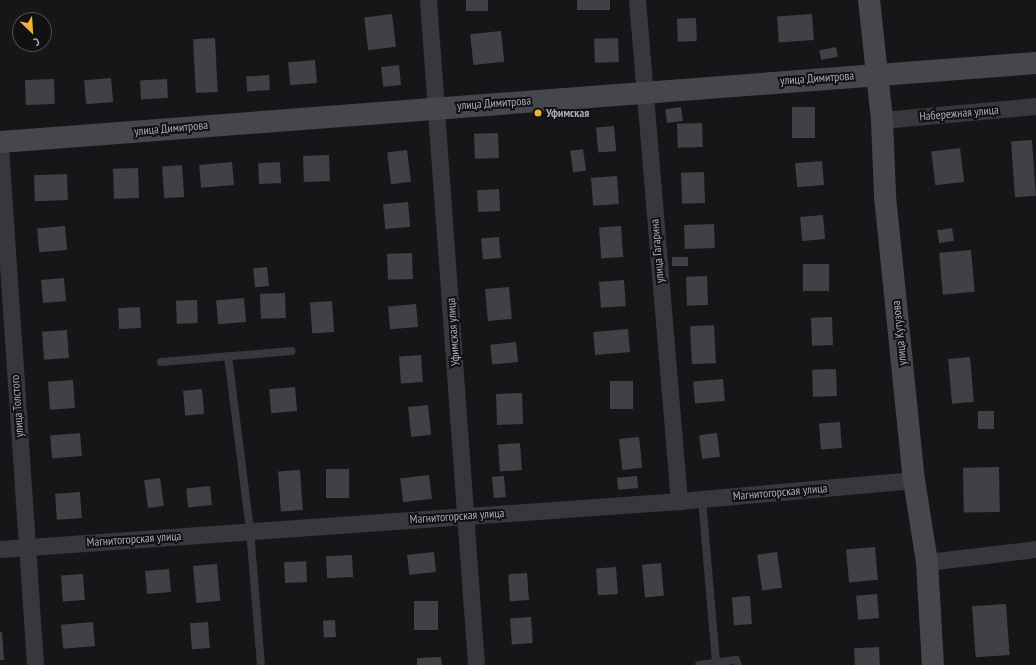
<!DOCTYPE html>
<meta charset="utf-8">
<style>
body{margin:0}
#map{position:relative;width:1036px;height:665px;overflow:hidden;background:#161618;font-family:"PT Sans Narrow",sans-serif}
div>[style]{position:absolute}
[style*='--x']{left:calc(var(--x)*1px);top:calc(var(--y)*1px);width:calc(var(--w)*1px);rotate:calc(var(--a)*1deg)}
.building>*{inset:0;background:#404145;transform-origin:0 0}
.lane>*{height:8px;margin:-4px;padding:0 4px;transform-origin:4px;border-radius:4px;background:#37383d}
.street>*{height:17px;margin:-8.5px;padding:0 8.5px;transform-origin:8.5px;border-radius:8.5px;background:#37383d}
.secondary>*{height:22px;margin:-11px;padding:0 11px;transform-origin:11px;border-radius:11px;background:#45474d}
.dots>*{width:11px;height:11px;translate:-50% -50%;box-sizing:border-box;border:2px solid #111113;border-radius:50%}
span{translate:-50% -50%;white-space:nowrap;text-align:center;line-height:1.15;-webkit-text-stroke:4px #111113;paint-order:stroke}
.street-label{font-size:12px;color:#a8adb8}
.poi-label{font-size:12px;color:#a8adb8;font-weight:700}
.left{translate:0 -50%;text-align:left}
.north{position:absolute;left:12px;top:12px;width:40px;height:40px;box-sizing:border-box;background:#111113;border:1px solid #4d4f55;border-radius:50%;rotate:155deg;font-size:11px;font-weight:700;line-height:16px;text-align:center;color:#a8adb8}
.north::after{content:'';display:block;margin:auto;width:14px;height:18px;background:#f2b134;clip-path:polygon(50% 0,100% 100%,50% 72%,0 100%)}
</style>
<div id="map">
<div class="building">
<div style="left:466px;top:0;width:22px;height:11px"></div>
<div style="left:577px;top:0;width:33px;height:10px"></div>
<div style="left:392px;top:14px;width:33px;height:28px;rotate:83deg"></div>
<div style="left:812px;top:14px;width:26px;height:35px;rotate:86deg"></div>
<div style="left:696px;top:18px;width:23px;height:19px;rotate:88deg"></div>
<div style="left:501px;top:31px;width:31px;height:31px;rotate:84deg"></div>
<div style="left:215px;top:38px;width:54px;height:22px;rotate:87deg"></div>
<div style="left:618px;top:38px;width:24px;height:24px;rotate:88deg"></div>
<div style="left:836px;top:47px;width:10px;height:17px;rotate:79deg"></div>
<div style="left:315px;top:60px;width:23px;height:27px;rotate:85deg"></div>
<div style="left:399px;top:65px;width:20px;height:18px;rotate:84deg"></div>
<div style="left:269px;top:75px;width:15px;height:23px;rotate:86deg"></div>
<div style="left:111px;top:78px;width:24px;height:27px;rotate:85deg"></div>
<div style="left:54px;top:79px;width:25px;height:29px;rotate:88deg"></div>
<div style="left:167px;top:79px;width:19px;height:27px;rotate:87deg"></div>
<div style="left:681px;top:107px;width:14px;height:16px;rotate:82deg"></div>
<div style="left:815px;top:107px;width:31px;height:23px;rotate:90deg"></div>
<div style="left:702px;top:123px;width:24px;height:25px;rotate:88deg"></div>
<div style="left:614px;top:126px;width:25px;height:18px;rotate:85deg"></div>
<div style="left:498px;top:133px;width:25px;height:24px;rotate:88deg"></div>
<div style="left:1032px;top:140px;width:56px;height:21px;rotate:86deg"></div>
<div style="left:960px;top:148px;width:34px;height:29px;rotate:83deg"></div>
<div style="left:583px;top:149px;width:22px;height:13px;rotate:82deg"></div>
<div style="left:407px;top:150px;width:32px;height:20px;rotate:83deg"></div>
<div style="left:329px;top:155px;width:26px;height:26px;rotate:88deg"></div>
<div style="left:822px;top:161px;width:24px;height:27px;rotate:85deg"></div>
<div style="left:232px;top:162px;width:23px;height:33px;rotate:85deg"></div>
<div style="left:280px;top:162px;width:21px;height:22px;rotate:87deg"></div>
<div style="left:182px;top:165px;width:32px;height:20px;rotate:86deg"></div>
<div style="left:138px;top:168px;width:30px;height:25px;rotate:88deg"></div>
<div style="left:704px;top:172px;width:31px;height:23px;rotate:88deg"></div>
<div style="left:67px;top:174px;width:26px;height:33px;rotate:88deg"></div>
<div style="left:617px;top:176px;width:28px;height:26px;rotate:86deg"></div>
<div style="left:499px;top:189px;width:22px;height:22px;rotate:87deg"></div>
<div style="left:408px;top:202px;width:25px;height:25px;rotate:85deg"></div>
<div style="left:823px;top:215px;width:24px;height:23px;rotate:85deg"></div>
<div style="left:714px;top:224px;width:24px;height:30px;rotate:88deg"></div>
<div style="left:65px;top:226px;width:24px;height:28px;rotate:85deg"></div>
<div style="left:621px;top:226px;width:31px;height:22px;rotate:86deg"></div>
<div style="left:952px;top:228px;width:13px;height:15px;rotate:81deg"></div>
<div style="left:499px;top:237px;width:21px;height:18px;rotate:85deg"></div>
<div style="left:971px;top:250px;width:42px;height:32px;rotate:85deg"></div>
<div style="left:412px;top:253px;width:26px;height:25px;rotate:88deg"></div>
<div style="left:688px;top:257px;width:9px;height:16px;rotate:90deg"></div>
<div style="left:803px;top:264px;width:26px;height:27px"></div>
<div style="left:267px;top:267px;width:19px;height:14px;rotate:84deg"></div>
<div style="left:707px;top:276px;width:29px;height:21px;rotate:88deg"></div>
<div style="left:64px;top:278px;width:23px;height:23px;rotate:85deg"></div>
<div style="left:624px;top:280px;width:26px;height:25px;rotate:86deg"></div>
<div style="left:509px;top:287px;width:32px;height:24px;rotate:85deg"></div>
<div style="left:285px;top:293px;width:25px;height:25px;rotate:88deg"></div>
<div style="left:244px;top:298px;width:24px;height:28px;rotate:85deg"></div>
<div style="left:197px;top:300px;width:23px;height:21px;rotate:88deg"></div>
<div style="left:332px;top:301px;width:31px;height:22px;rotate:86deg"></div>
<div style="left:416px;top:304px;width:23px;height:28px;rotate:85deg"></div>
<div style="left:140px;top:307px;width:21px;height:22px;rotate:87deg"></div>
<div style="left:832px;top:317px;width:28px;height:21px;rotate:88deg"></div>
<div style="left:714px;top:325px;width:38px;height:24px;rotate:87deg"></div>
<div style="left:628px;top:329px;width:23px;height:35px;rotate:85deg"></div>
<div style="left:67px;top:330px;width:28px;height:25px;rotate:86deg"></div>
<div style="left:516px;top:342px;width:20px;height:26px;rotate:84deg"></div>
<div style="left:421px;top:355px;width:27px;height:22px;rotate:86deg"></div>
<div style="left:970px;top:357px;width:45px;height:22px;rotate:85deg"></div>
<div style="left:836px;top:369px;width:27px;height:24px;rotate:88deg"></div>
<div style="left:723px;top:379px;width:22px;height:30px;rotate:85deg"></div>
<div style="left:73px;top:380px;width:28px;height:25px;rotate:86deg"></div>
<div style="left:610px;top:381px;width:23px;height:28px"></div>
<div style="left:295px;top:387px;width:24px;height:26px;rotate:85deg"></div>
<div style="left:202px;top:389px;width:25px;height:19px;rotate:85deg"></div>
<div style="left:522px;top:393px;width:31px;height:26px;rotate:88deg"></div>
<div style="left:428px;top:405px;width:30px;height:20px;rotate:84deg"></div>
<div style="left:978px;top:411px;width:16px;height:18px"></div>
<div style="left:840px;top:422px;width:26px;height:21px;rotate:86deg"></div>
<div style="left:80px;top:433px;width:23px;height:30px;rotate:85deg"></div>
<div style="left:717px;top:433px;width:24px;height:18px;rotate:83deg"></div>
<div style="left:639px;top:437px;width:31px;height:20px;rotate:84deg"></div>
<div style="left:520px;top:443px;width:27px;height:22px;rotate:86deg"></div>
<div style="left:999px;top:467px;width:45px;height:36px;rotate:89deg"></div>
<div style="left:349px;top:469px;width:29px;height:23px;rotate:90deg"></div>
<div style="left:300px;top:470px;width:40px;height:22px;rotate:86deg"></div>
<div style="left:429px;top:475px;width:24px;height:29px;rotate:83deg"></div>
<div style="left:504px;top:476px;width:21px;height:12px;rotate:85deg"></div>
<div style="left:637px;top:476px;width:12px;height:20px;rotate:85deg"></div>
<div style="left:160px;top:478px;width:28px;height:16px;rotate:82deg"></div>
<div style="left:210px;top:486px;width:19px;height:24px;rotate:84deg"></div>
<div style="left:80px;top:492px;width:26px;height:25px;rotate:86deg"></div>
<div style="left:875px;top:547px;width:33px;height:29px;rotate:85deg"></div>
<div style="left:434px;top:552px;width:20px;height:27px;rotate:84deg"></div>
<div style="left:777px;top:552px;width:36px;height:20px;rotate:82deg"></div>
<div style="left:352px;top:555px;width:22px;height:26px;rotate:87deg"></div>
<div style="left:306px;top:561px;width:21px;height:22px;rotate:87deg"></div>
<div style="left:661px;top:563px;width:33px;height:19px;rotate:85deg"></div>
<div style="left:217px;top:564px;width:37px;height:24px;rotate:85deg"></div>
<div style="left:616px;top:567px;width:27px;height:20px;rotate:86deg"></div>
<div style="left:169px;top:569px;width:23px;height:24px;rotate:85deg"></div>
<div style="left:527px;top:573px;width:27px;height:19px;rotate:86deg"></div>
<div style="left:83px;top:574px;width:26px;height:22px;rotate:86deg"></div>
<div style="left:877px;top:594px;width:24px;height:21px;rotate:85deg"></div>
<div style="left:750px;top:596px;width:28px;height:18px;rotate:86deg"></div>
<div style="left:414px;top:601px;width:24px;height:29px"></div>
<div style="left:1006px;top:604px;width:51px;height:34px;rotate:86deg"></div>
<div style="left:531px;top:617px;width:26px;height:21px;rotate:86deg"></div>
<div style="left:335px;top:620px;width:17px;height:12px;rotate:87deg"></div>
<div style="left:93px;top:622px;width:24px;height:32px;rotate:85deg"></div>
<div style="left:208px;top:622px;width:26px;height:18px;rotate:86deg"></div>
<div style="clip-path:polygon(0 632px,2px 632px,4px 660px,0 660px)"></div>
<div style="left:879px;top:647px;width:18px;height:25px;rotate:87deg"></div>
<div style="clip-path:polygon(441px 657px,442px 665px,417px 665px,417px 658px)"></div>
</div>
<div class="lane">
<div style="--x:228;--y:356;--w:176;--a:82.8"></div>
<div style="--x:250;--y:531;--w:134;--a:85.3"></div>
<div style="--x:161;--y:362;--w:131;--a:-4.8"></div>
<div style="--x:702;--y:499;--w:165;--a:85.1"></div>
<div style="--x:699;--y:665;--w:37;--a:-8"></div>
<div style="--x:736;--y:660;--w:5;--a:68"></div>
</div>
<div class="street">
<div style="--x:428;--y:0;--w:667;--a:85.87"></div>
<div style="--x:637;--y:0;--w:503;--a:85.21"></div>
<div style="--x:882;--y:120;--w:155;--a:-5.2"></div>
<div style="--x:0;--y:147;--w:519;--a:86.13"></div>
<div style="--x:0;--y:549;--w:681;--a:-4.04"></div>
<div style="--x:679;--y:501;--w:236;--a:-5.1"></div>
<div style="--x:927;--y:562;--w:110;--a:-6.8"></div>
</div>
<div class="secondary">
<div style="--x:869;--y:0;--w:121;--a:83.8"></div>
<div style="--x:882;--y:120;--w:76;--a:87.7"></div>
<div style="--x:885;--y:196;--w:285;--a:84.2"></div>
<div style="--x:914;--y:480;--w:83;--a:81"></div>
<div style="--x:927;--y:562;--w:103;--a:86.7"></div>
<div style="--x:0;--y:142;--w:1039;--a:-4.36"></div>
</div>
<div class="dots">
<div style="left:538px;top:113px;background:#f2b134"></div>
</div>
<div class="street-label">
<span style="left:817px;top:78px;rotate:-4deg">улица Димитрова</span>
<span style="left:494px;top:103px;rotate:-4deg">улица Димитрова</span>
<span style="left:959px;top:113px;rotate:-5deg">Набережная улица</span>
<span style="left:171px;top:128px;rotate:-5deg">улица Димитрова</span>
<span style="left:657px;top:251px;rotate:-95deg">улица Гагарина</span>
<span style="left:453px;top:332px;rotate:-94deg">Уфимская улица</span>
<span style="left:899px;top:333px;rotate:-96deg">улица Кутузова</span>
<span style="left:17px;top:406px;rotate:-94deg">улица Толстого</span>
<span style="left:780px;top:492px;rotate:-5deg">Магнитогорская улица</span>
<span style="left:457px;top:516px;rotate:-4deg">Магнитогорская улица</span>
<span style="left:134px;top:539px;rotate:-4deg">Магнитогорская улица</span>
</div>
<div class="poi-label">
<span class="left" style="left:546px;top:113px">Уфимская</span>
</div>
<div class="north">С</div>
</div>
